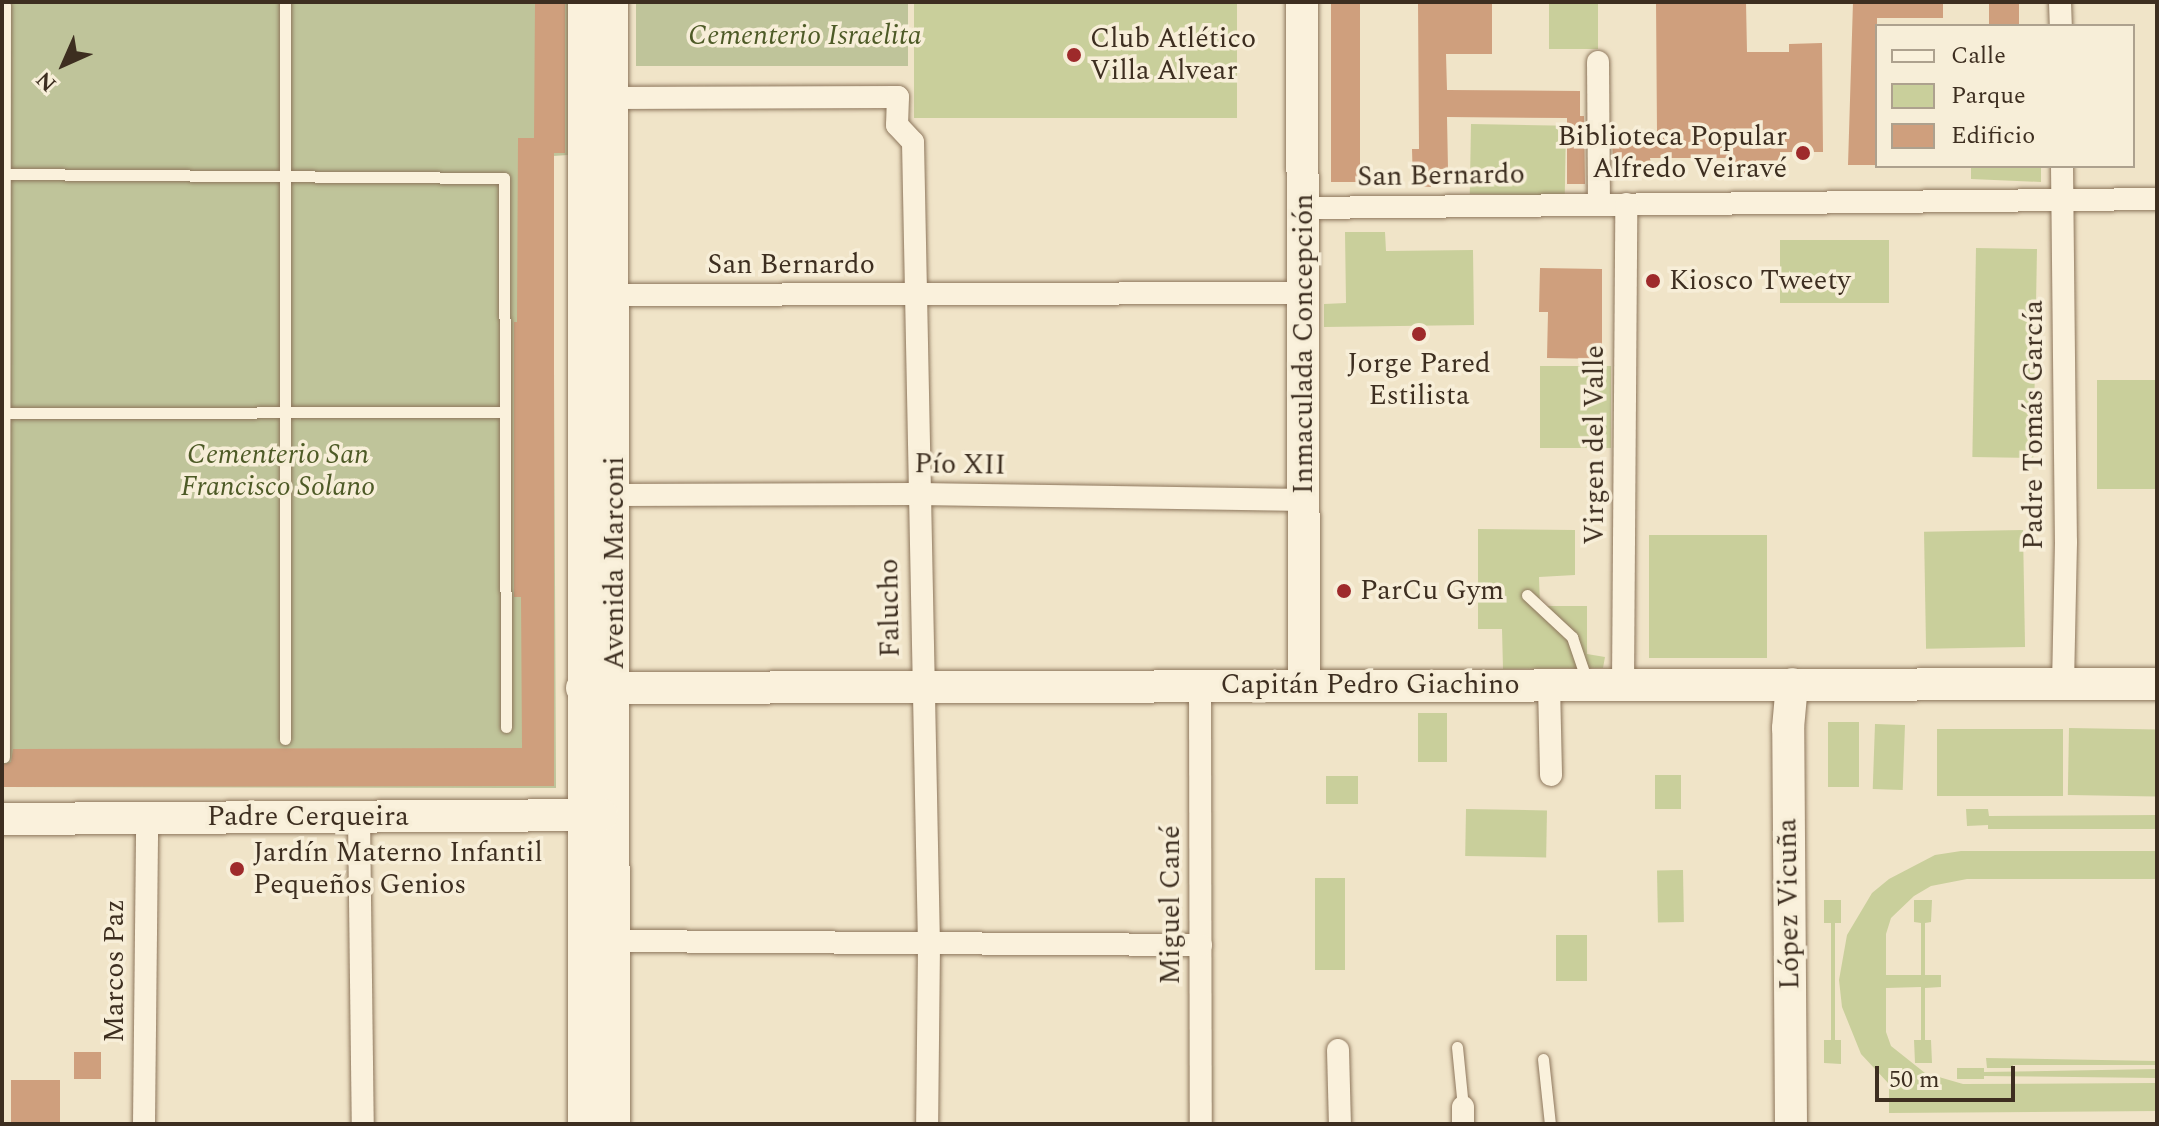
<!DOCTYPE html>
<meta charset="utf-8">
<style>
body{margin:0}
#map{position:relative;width:2159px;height:1126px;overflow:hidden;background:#f0e4c8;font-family:Spectral,serif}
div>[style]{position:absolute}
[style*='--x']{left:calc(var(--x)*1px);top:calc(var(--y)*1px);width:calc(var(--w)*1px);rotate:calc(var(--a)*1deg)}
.green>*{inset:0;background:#c9cf9b;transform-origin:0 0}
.cemetery>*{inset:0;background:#bfc49a;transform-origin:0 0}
.building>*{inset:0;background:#cf9f7d;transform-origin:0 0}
.roads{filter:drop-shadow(0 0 2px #8d765c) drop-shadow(0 0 2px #8d765c)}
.lane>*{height:11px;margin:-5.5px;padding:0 5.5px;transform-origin:5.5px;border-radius:5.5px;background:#faf1dc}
.street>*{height:22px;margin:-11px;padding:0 11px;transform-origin:11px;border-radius:11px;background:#faf1dc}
.secondary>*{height:32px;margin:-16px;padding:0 16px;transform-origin:16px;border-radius:16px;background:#faf1dc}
.dots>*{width:22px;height:22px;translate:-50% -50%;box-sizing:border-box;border:4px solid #f7eed8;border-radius:50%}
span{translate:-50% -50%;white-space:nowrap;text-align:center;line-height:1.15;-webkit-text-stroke:7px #f7eed8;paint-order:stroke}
.park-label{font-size:28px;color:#4d5a26;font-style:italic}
.poi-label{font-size:28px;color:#3d2e20}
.left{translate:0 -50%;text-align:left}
.right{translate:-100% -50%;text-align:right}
.street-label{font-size:28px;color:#3d2e20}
.frame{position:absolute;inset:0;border:4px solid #3d2e20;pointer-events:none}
.legend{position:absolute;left:1875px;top:24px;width:260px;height:144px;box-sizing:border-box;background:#f7eed8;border:2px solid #ada18e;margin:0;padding:10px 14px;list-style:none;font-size:24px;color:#3d2e20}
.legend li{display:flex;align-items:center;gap:16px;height:40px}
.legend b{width:40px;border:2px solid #ada18e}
.north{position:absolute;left:24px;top:24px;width:80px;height:80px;-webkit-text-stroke:6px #f7eed8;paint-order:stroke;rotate:225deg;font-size:22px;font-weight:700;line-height:32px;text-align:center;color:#3d2e20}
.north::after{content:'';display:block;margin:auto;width:28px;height:36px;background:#3d2e20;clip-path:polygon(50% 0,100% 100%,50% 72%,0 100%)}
.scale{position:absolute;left:1875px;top:1066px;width:140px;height:36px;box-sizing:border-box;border:4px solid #3d2e20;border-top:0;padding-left:10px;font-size:24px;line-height:28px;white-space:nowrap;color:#3d2e20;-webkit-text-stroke:6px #f7eed8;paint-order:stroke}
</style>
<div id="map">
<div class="green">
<div style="left:914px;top:2px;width:323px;height:116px"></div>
<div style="left:1549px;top:2px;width:49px;height:47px"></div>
<div style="left:1471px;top:124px;width:95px;height:70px;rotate:1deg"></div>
<div style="clip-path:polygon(1971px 166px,2041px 166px,2041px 182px,1971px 179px)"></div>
<div style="clip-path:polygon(1345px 232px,1385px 232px,1386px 251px,1473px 250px,1474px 325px,1324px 327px,1324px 304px,1346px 303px)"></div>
<div style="left:1780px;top:240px;width:109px;height:63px"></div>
<div style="left:1976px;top:248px;width:61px;height:209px;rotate:1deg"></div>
<div style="left:1540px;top:366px;width:71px;height:82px"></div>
<div style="left:2097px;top:380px;width:60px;height:109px"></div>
<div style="clip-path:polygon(1478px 529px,1575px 530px,1575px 575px,1539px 577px,1540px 606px,1587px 606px,1587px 654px,1605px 657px,1603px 668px,1503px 669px,1502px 629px,1478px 629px)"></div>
<div style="left:2023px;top:530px;width:117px;height:99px;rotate:89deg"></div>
<div style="left:1649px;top:535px;width:118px;height:123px"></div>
<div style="left:1418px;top:713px;width:29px;height:49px"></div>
<div style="left:1828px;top:722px;width:31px;height:65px"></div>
<div style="left:1875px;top:724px;width:30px;height:65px;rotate:2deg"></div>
<div style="left:2069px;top:728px;width:88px;height:67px;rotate:1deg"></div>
<div style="left:1937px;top:729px;width:126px;height:67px"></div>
<div style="left:1655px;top:775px;width:26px;height:34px"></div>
<div style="left:1326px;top:776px;width:32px;height:28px"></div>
<div style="left:1466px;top:809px;width:81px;height:47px;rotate:1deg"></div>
<div style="clip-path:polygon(1966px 809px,1988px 809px,1989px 816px,2157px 815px,2157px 829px,1988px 829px,1988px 825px,1967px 826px)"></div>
<div style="clip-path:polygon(1961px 851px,2157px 851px,2157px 879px,1967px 879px,1931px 886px,1914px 896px,1891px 918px,1886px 934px,1886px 975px,1921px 975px,1921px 923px,1914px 922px,1914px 900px,1932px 900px,1931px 922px,1925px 923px,1925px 975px,1941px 975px,1941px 987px,1925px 988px,1925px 1040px,1931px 1040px,1932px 1063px,1915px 1063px,1914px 1040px,1921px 1040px,1921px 987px,1886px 988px,1886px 1032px,1891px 1046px,1925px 1073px,1963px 1084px,2157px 1083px,2157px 1111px,1889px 1113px,1889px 1084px,1861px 1054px,1842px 1007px,1839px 980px,1847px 935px,1872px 893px,1889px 879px,1935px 855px)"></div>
<div style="left:1683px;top:870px;width:52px;height:26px;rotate:89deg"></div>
<div style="left:1315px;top:878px;width:30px;height:92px"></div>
<div style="clip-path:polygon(1824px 900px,1841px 900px,1841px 923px,1835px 923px,1835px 1040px,1841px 1040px,1841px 1064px,1824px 1063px,1824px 1040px,1831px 1040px,1831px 923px,1824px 923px)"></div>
<div style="left:1556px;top:935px;width:31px;height:46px"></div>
<div style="clip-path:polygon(1986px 1058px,2157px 1061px,2157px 1065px,2013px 1065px,2013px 1068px,1987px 1068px)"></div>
<div style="clip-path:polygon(1957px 1068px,1984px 1068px,1984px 1072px,2157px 1069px,2157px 1078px,1984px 1076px,1984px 1079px,1957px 1079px)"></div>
</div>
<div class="cemetery">
<div style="clip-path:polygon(2px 2px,568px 2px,568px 155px,553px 156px,556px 788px,2px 787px)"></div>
<div style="left:636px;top:2px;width:272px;height:64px"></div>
</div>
<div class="building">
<div style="clip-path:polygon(535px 2px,565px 2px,565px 153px,554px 153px,554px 786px,2px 787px,2px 765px,11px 762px,13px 749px,522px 748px,521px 597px,514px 597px,514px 322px,517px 322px,518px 138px,534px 138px)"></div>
<div style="left:1331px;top:2px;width:29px;height:180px"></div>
<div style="clip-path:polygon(1418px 2px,1492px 2px,1492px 54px,1446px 54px,1447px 90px,1580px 91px,1580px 116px,1584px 116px,1585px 184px,1567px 184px,1567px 118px,1447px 117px,1448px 169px,1437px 169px,1437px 177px,1431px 177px,1431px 187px,1413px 186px,1412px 149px,1419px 149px)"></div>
<div style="clip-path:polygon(1656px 2px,1746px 2px,1747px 52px,1789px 52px,1789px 44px,1822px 43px,1823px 152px,1780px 152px,1781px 174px,1728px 174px,1728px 158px,1650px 158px,1651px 166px,1613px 166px,1612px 133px,1657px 133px)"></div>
<div style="clip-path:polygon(1853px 2px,1943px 2px,1943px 18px,1877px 18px,1877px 165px,1848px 165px)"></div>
<div style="left:1989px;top:2px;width:30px;height:24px"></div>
<div style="clip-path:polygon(1540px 268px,1602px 269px,1602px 359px,1547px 358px,1548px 312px,1539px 312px)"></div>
<div style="left:74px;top:1052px;width:27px;height:27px"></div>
<div style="left:11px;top:1080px;width:49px;height:44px"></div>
</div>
<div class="roads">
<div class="lane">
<div style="--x:2;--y:2;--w:5;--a:53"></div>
<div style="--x:5;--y:6;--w:751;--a:90.08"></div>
<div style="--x:285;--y:2;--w:737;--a:90"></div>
<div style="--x:2;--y:174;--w:502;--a:0.46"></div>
<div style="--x:504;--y:178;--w:549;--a:89.79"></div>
<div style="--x:2;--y:413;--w:503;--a:-0.11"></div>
<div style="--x:1527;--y:595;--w:62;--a:43"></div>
<div style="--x:1572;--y:637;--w:50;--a:71.2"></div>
<div style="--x:1457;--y:1047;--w:60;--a:84.3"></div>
<div style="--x:1543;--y:1059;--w:65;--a:83.9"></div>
</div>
<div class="street">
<div style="--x:2060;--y:2;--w:24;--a:88"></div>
<div style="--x:1598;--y:62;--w:143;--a:89.6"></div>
<div style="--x:611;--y:98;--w:287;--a:-0.2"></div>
<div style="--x:898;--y:97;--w:28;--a:92"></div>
<div style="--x:897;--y:125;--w:23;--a:47"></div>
<div style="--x:913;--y:142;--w:803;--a:88.86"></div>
<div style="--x:929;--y:945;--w:179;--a:90.6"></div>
<div style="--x:2062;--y:166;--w:376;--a:89.4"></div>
<div style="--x:2066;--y:542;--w:142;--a:91.2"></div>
<div style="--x:1303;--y:208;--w:854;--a:-0.6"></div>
<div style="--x:614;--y:295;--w:690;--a:-0.17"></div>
<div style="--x:615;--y:495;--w:303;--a:-0.2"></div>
<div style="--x:918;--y:494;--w:387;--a:0.9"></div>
<div style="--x:1200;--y:685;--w:439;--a:89.9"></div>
<div style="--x:1549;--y:685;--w:90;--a:88.7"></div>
<div style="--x:1623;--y:685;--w:481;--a:-89.6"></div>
<div style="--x:359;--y:817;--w:307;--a:89.3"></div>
<div style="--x:613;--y:941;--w:588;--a:0.39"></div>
<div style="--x:1338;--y:1050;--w:74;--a:88.5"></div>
<div style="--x:144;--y:1124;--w:306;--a:-89.4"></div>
<div style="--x:1463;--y:1124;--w:17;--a:-90"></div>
</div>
<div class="secondary">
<div style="--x:612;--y:2;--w:1122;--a:89.9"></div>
<div style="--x:1302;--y:2;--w:683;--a:89.83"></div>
<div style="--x:582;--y:688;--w:1575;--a:-0.15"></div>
<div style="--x:2;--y:819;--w:600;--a:-0.38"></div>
<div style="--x:584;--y:1124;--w:1122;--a:-90"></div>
<div style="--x:1791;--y:1124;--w:396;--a:-90.4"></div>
<div style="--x:1788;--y:728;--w:44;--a:-84.8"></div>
</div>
</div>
<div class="dots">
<div style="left:1074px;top:55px;background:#9e2a2b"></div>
<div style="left:1803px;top:153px;background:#9e2a2b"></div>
<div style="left:1653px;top:281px;background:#9e2a2b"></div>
<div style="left:1419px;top:334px;background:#9e2a2b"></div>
<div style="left:1344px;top:591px;background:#9e2a2b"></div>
<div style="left:237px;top:869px;background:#9e2a2b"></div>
</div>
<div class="park-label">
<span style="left:805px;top:36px">Cementerio Israelita</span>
<span style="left:278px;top:471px">Cementerio San<br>Francisco Solano</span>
</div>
<div class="poi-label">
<span class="left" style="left:1090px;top:55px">Club Atlético<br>Villa Alvear</span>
<span class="right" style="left:1787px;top:153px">Biblioteca Popular<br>Alfredo Veiravé</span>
<span class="left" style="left:1669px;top:281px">Kiosco Tweety</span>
<span style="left:1419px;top:380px">Jorge Pared<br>Estilista</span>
<span class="left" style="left:1360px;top:591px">ParCu Gym</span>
<span class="left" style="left:253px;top:869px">Jardín Materno Infantil<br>Pequeños Genios</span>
</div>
<div class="street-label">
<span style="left:1441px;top:176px;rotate:-1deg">San Bernardo</span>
<span style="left:791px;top:265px">San Bernardo</span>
<span style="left:1304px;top:344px;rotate:-90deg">Inmaculada Concepción</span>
<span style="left:2034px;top:425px;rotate:-90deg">Padre Tomás García</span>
<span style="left:1595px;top:445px;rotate:-90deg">Virgen del Valle</span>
<span style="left:960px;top:465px;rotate:1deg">Pío XII</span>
<span style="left:615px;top:563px;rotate:-90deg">Avenida Marconi</span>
<span style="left:890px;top:608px;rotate:-91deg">Falucho</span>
<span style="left:1370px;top:685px">Capitán Pedro Giachino</span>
<span style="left:308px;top:817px">Padre Cerqueira</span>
<span style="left:1789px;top:904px;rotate:-91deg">López Vicuña</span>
<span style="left:1171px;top:905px;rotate:-90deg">Miguel Cané</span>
<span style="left:115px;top:971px;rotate:-90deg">Marcos Paz</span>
</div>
<div class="frame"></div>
<ul class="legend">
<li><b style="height:10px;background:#faf1dc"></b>Calle</li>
<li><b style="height:22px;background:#c9cf9b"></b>Parque</li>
<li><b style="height:22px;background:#cf9f7d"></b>Edificio</li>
</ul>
<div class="north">N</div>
<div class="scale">50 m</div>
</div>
